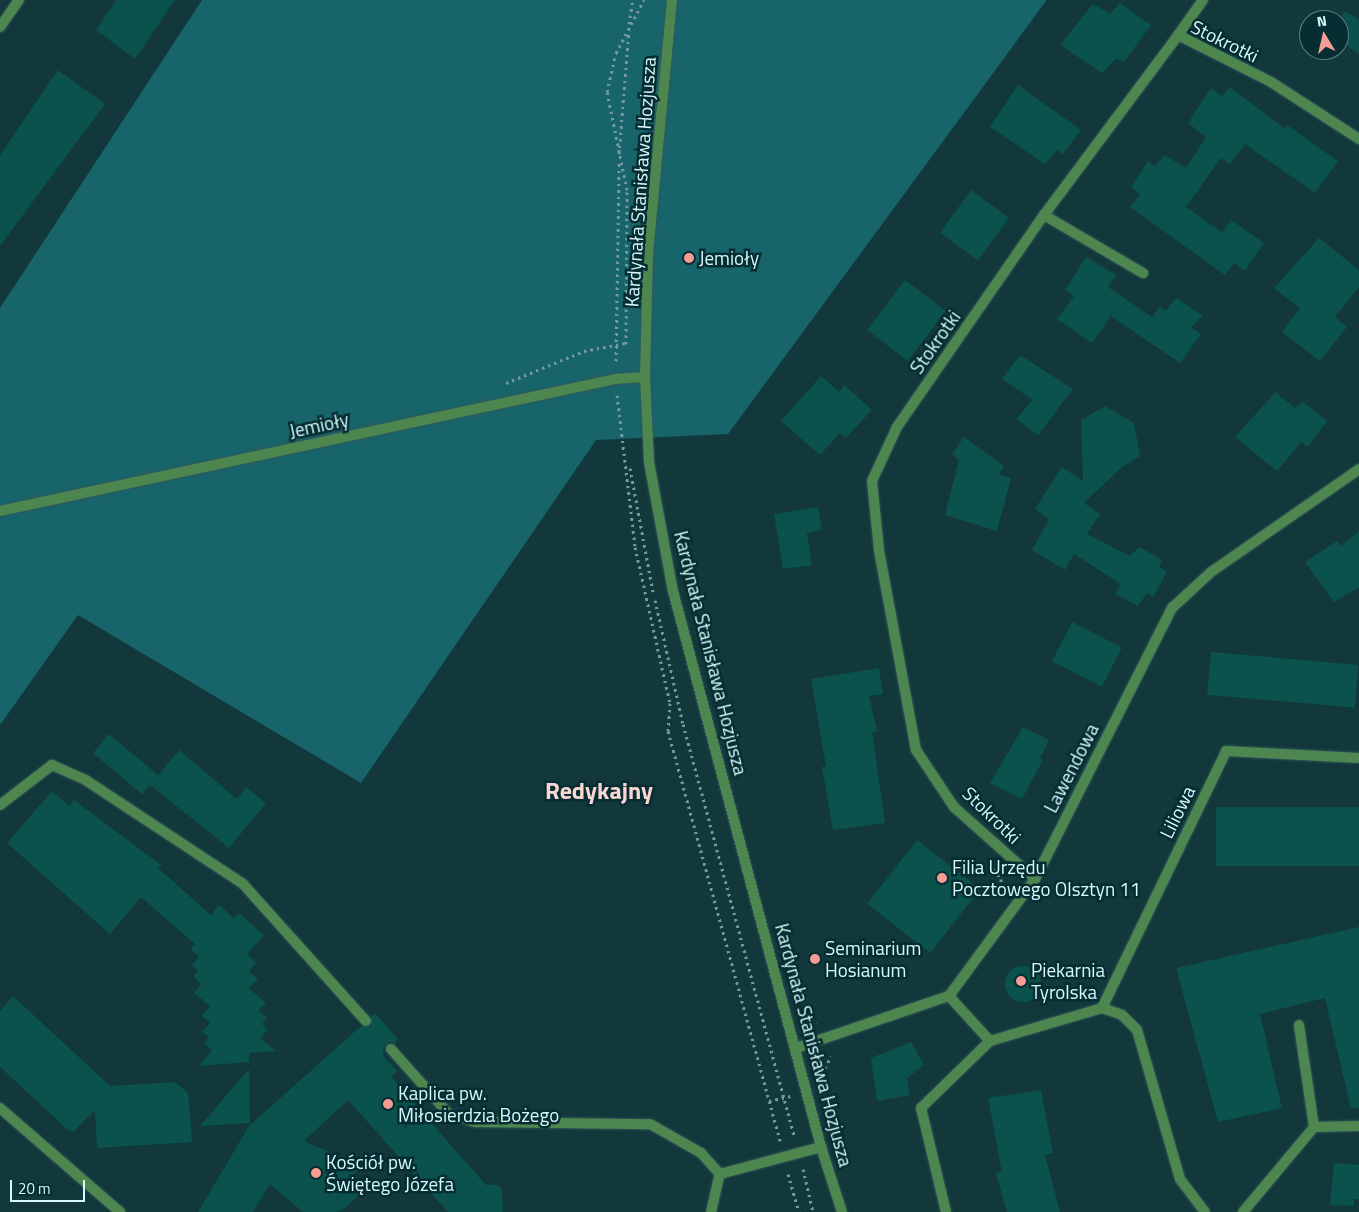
<!DOCTYPE html>
<meta charset="utf-8">
<style>
body{margin:0}
#map{position:relative;width:1359px;height:1212px;overflow:hidden;background:#12383b;font-family:"Titillium Web",sans-serif}
div>[style]{position:absolute}
[style*='--x']{left:calc(var(--x)*1px);top:calc(var(--y)*1px);width:calc(var(--w)*1px);rotate:calc(var(--a)*1deg)}
.green>*{inset:0;background:#18646b}
.building>*{inset:0;background:#0a524b;transform-origin:0 0}
.round{border-radius:50%}
.path>*{height:3px;margin-top:-1.5px;transform-origin:0;background:repeating-linear-gradient(90deg,#75999d 0 2.5px,transparent 0 6.5px)}
.roads{filter:drop-shadow(0 0 1px #32575a) drop-shadow(0 0 1px #32575a)}
.service>*{height:10px;margin:-5px;padding:0 5px;transform-origin:5px;border-radius:5px;background:#4e864f}
.minor>*{height:10px;margin:-5px;padding:0 5px;transform-origin:5px;border-radius:5px;background:#4e864f}
.dots>*{width:14px;height:14px;translate:-50% -50%;box-sizing:border-box;border:2px solid #062d31;border-radius:50%}
span{translate:-50% -50%;white-space:nowrap;text-align:center;line-height:1.15;-webkit-text-stroke:5px #062d31;paint-order:stroke}
.street-label{font-size:19px;color:#d7f9fd}
.poi-label{font-size:19px;color:#d7f9fd}
.left{translate:0 -50%;text-align:left}
.district-label{font-size:24px;color:#fad6d3;font-weight:700}
.north{position:absolute;left:1299px;top:10px;width:50px;height:50px;box-sizing:border-box;background:#062d31;border:1px solid #5a7f83;border-radius:50%;rotate:351deg;font-size:14px;font-weight:700;line-height:20px;text-align:center;color:#d7f9fd}
.north::after{content:'';display:block;margin:auto;width:18px;height:22px;background:#f59c95;clip-path:polygon(50% 0,100% 100%,50% 72%,0 100%)}
.scale{position:absolute;left:10px;top:1180px;width:75px;height:22px;box-sizing:border-box;border:2px solid #d7f9fd;border-top:0;padding-left:6px;font-size:15px;line-height:18px;white-space:nowrap;color:#d7f9fd;-webkit-text-stroke:4px #062d31;paint-order:stroke}
</style>
<div id="map">
<div class="green">
<div style="clip-path:polygon(202px 0,1046px 0,1046px 1px,728px 434px,596px 440px,361px 783px,78px 615px,0 725px,0 308px)"></div>
</div>
<div class="building">
<div style="clip-path:polygon(116px 0,175px 0,135px 59px,96px 30px)"></div>
<div style="clip-path:polygon(1120px 3px,1151px 25px,1124px 62px,1116px 59px,1102px 73px,1060px 45px,1093px 4px,1110px 14px)"></div>
<div style="clip-path:polygon(1345px 11px,1359px 20px,1359px 54px,1339px 40px,1339px 20px)"></div>
<div style="clip-path:polygon(58px 70px,105px 104px,0 246px,0 155px)"></div>
<div style="clip-path:polygon(1018px 85px,1081px 130px,1063px 154px,1057px 150px,1045px 164px,990px 127px)"></div>
<div style="clip-path:polygon(1230px 87px,1285px 129px,1287px 125px,1338px 161px,1315px 193px,1245px 144px,1230px 164px,1221px 158px,1186px 207px,1222px 232px,1231px 220px,1264px 243px,1245px 271px,1234px 263px,1225px 275px,1130px 207px,1140px 194px,1131px 187px,1148px 161px,1154px 166px,1165px 155px,1186px 168px,1206px 137px,1188px 123px,1211px 88px,1222px 96px)"></div>
<div style="left:971px;top:190px;width:47px;height:53px;rotate:36deg"></div>
<div style="clip-path:polygon(1319px 238px,1359px 270px,1359px 287px,1335px 317px,1347px 327px,1320px 361px,1282px 332px,1300px 308px,1274px 288px)"></div>
<div style="clip-path:polygon(1086px 257px,1116px 275px,1108px 287px,1152px 317px,1160px 306px,1166px 311px,1176px 298px,1203px 316px,1191px 327px,1201px 334px,1180px 363px,1111px 316px,1092px 343px,1057px 319px,1074px 296px,1065px 290px)"></div>
<div style="left:905px;top:280px;width:51px;height:63px;rotate:37deg"></div>
<div style="clip-path:polygon(1020px 355px,1073px 389px,1038px 435px,1016px 419px,1033px 400px,1002px 379px)"></div>
<div style="clip-path:polygon(821px 376px,839px 392px,844px 385px,872px 410px,846px 438px,840px 433px,820px 455px,781px 421px)"></div>
<div style="clip-path:polygon(1275px 392px,1295px 408px,1303px 402px,1327px 421px,1308px 447px,1301px 442px,1277px 471px,1235px 437px)"></div>
<div style="clip-path:polygon(1105px 406px,1134px 423px,1140px 456px,1122px 467px,1084px 503px,1100px 514px,1087px 534px,1130px 556px,1139px 547px,1162px 560px,1159px 567px,1167px 572px,1153px 597px,1147px 593px,1138px 606px,1115px 594px,1121px 584px,1074px 554px,1065px 570px,1032px 550px,1049px 519px,1035px 509px,1062px 467px,1083px 481px,1081px 420px)"></div>
<div style="clip-path:polygon(964px 437px,1004px 466px,999px 475px,1011px 478px,997px 531px,945px 515px,959px 460px,952px 454px)"></div>
<div style="clip-path:polygon(818px 507px,822px 530px,807px 533px,812px 565px,783px 569px,774px 514px)"></div>
<div style="clip-path:polygon(1359px 531px,1359px 587px,1334px 602px,1305px 562px,1337px 541px,1341px 546px)"></div>
<div style="left:1072px;top:622px;width:56px;height:44px;rotate:27deg"></div>
<div style="left:1211px;top:652px;width:148px;height:43px;rotate:5deg"></div>
<div style="clip-path:polygon(879px 668px,883px 694px,869px 696px,877px 731px,872px 732px,885px 823px,833px 830px,822px 767px,826px 766px,811px 679px)"></div>
<div style="clip-path:polygon(1023px 727px,1049px 740px,1040px 758px,1043px 760px,1022px 799px,990px 783px)"></div>
<div style="left:109px;top:734px;width:64px;height:25px;rotate:40deg"></div>
<div style="clip-path:polygon(179px 750px,237px 799px,246px 787px,266px 803px,229px 848px,150px 785px)"></div>
<div style="clip-path:polygon(52px 791px,69px 806px,74px 800px,161px 865px,158px 868px,211px 915px,219px 905px,234px 918px,239px 913px,264px 935px,247px 954px,256px 963px,249px 971px,258px 979px,249px 988px,266px 1003px,258px 1011px,267px 1018px,262px 1024px,268px 1030px,260px 1038px,276px 1051px,249px 1053px,249px 1062px,199px 1066px,212px 1050px,204px 1043px,209px 1037px,202px 1032px,210px 1023px,202px 1016px,210px 1006px,194px 993px,201px 984px,193px 976px,198px 971px,192px 965px,199px 957px,191px 949px,195px 944px,141px 897px,110px 934px,7px 843px)"></div>
<div style="left:1359px;top:807px;width:59px;height:143px;rotate:90deg"></div>
<div style="left:917px;top:840px;width:80px;height:81px;rotate:38deg"></div>
<div style="clip-path:polygon(1359px 927px,1359px 1108px,1351px 1109px,1325px 998px,1260px 1014px,1282px 1108px,1218px 1122px,1176px 968px)"></div>
<div class="round" style="left:1005px;top:966px;width:36px;height:36px"></div>
<div style="clip-path:polygon(13px 996px,110px 1086px,175px 1082px,188px 1093px,192px 1142px,97px 1148px,95px 1110px,73px 1132px,68px 1130px,0 1067px,0 1011px)"></div>
<div style="clip-path:polygon(375px 1013px,397px 1038px,396px 1044px,389px 1042px,384px 1047px,383px 1056px,397px 1071px,391px 1077px,486px 1185px,499px 1185px,502px 1190px,503px 1212px,448px 1212px,348px 1100px,304px 1141px,361px 1166px,349px 1180px,363px 1192px,344px 1209px,336px 1212px,303px 1212px,270px 1184px,253px 1212px,198px 1212px,249px 1126px,361px 1026px,371px 1026px,371px 1017px)"></div>
<div style="clip-path:polygon(911px 1042px,924px 1065px,907px 1078px,910px 1095px,877px 1101px,871px 1058px)"></div>
<div style="clip-path:polygon(249px 1069px,250px 1123px,200px 1126px)"></div>
<div style="clip-path:polygon(1041px 1090px,1053px 1153px,1045px 1155px,1060px 1212px,1007px 1212px,996px 1173px,1002px 1172px,988px 1098px)"></div>
<div style="clip-path:polygon(1334px 1163px,1359px 1165px,1359px 1199px,1354px 1199px,1354px 1206px,1330px 1205px)"></div>
</div>
<div class="path">
<div style="--x:629;--y:24;--w:24;--a:-81"></div>
<div style="--x:619;--y:154;--w:124;--a:-85.4"></div>
<div style="--x:626;--y:344;--w:154;--a:-89.6"></div>
<div style="--x:627;--y:190;--w:100;--a:-101.5"></div>
<div style="--x:607;--y:92;--w:40;--a:-77"></div>
<div style="--x:616;--y:53;--w:60;--a:-62.2"></div>
<div style="--x:616;--y:361;--w:201;--a:-89.1"></div>
<div style="--x:506;--y:383;--w:84;--a:-22.3"></div>
<div style="--x:584;--y:351;--w:43;--a:-10.8"></div>
<div style="--x:617;--y:395;--w:153;--a:83.2"></div>
<div style="--x:635;--y:547;--w:160;--a:77.4"></div>
<div style="--x:670;--y:703;--w:28;--a:94"></div>
<div style="--x:668;--y:731;--w:425;--a:74.7"></div>
<div style="--x:630;--y:468;--w:126;--a:79.5"></div>
<div style="--x:655;--y:600;--w:127;--a:77.3"></div>
<div style="--x:683;--y:724;--w:427;--a:74.9"></div>
<div style="--x:994;--y:869;--w:12;--a:55"></div>
<div style="--x:1001;--y:879;--w:17;--a:90"></div>
<div style="--x:790;--y:951;--w:16;--a:76"></div>
<div style="--x:806;--y:1015;--w:13;--a:32"></div>
<div style="--x:822;--y:1074;--w:20;--a:-63"></div>
<div style="--x:769;--y:1101;--w:22;--a:-13"></div>
<div style="--x:803;--y:1169;--w:44;--a:76.9"></div>
<div style="--x:788;--y:1174;--w:40;--a:74"></div>
</div>
<div class="roads">
<div class="service">
<div style="--x:1178;--y:35;--w:43;--a:-54.5"></div>
<div style="--x:1044;--y:215;--w:115;--a:30.4"></div>
<div style="--x:0;--y:805;--w:66;--a:-37.6"></div>
<div style="--x:52;--y:765;--w:35;--a:24"></div>
<div style="--x:84;--y:779;--w:191;--a:33.4"></div>
<div style="--x:243;--y:884;--w:184;--a:48.1"></div>
<div style="--x:1102;--y:1008;--w:285;--a:-64.2"></div>
<div style="--x:1226;--y:751;--w:133;--a:3"></div>
<div style="--x:391;--y:1049;--w:87;--a:48.3"></div>
<div style="--x:449;--y:1114;--w:28;--a:17"></div>
<div style="--x:476;--y:1122;--w:174;--a:0.7"></div>
<div style="--x:650;--y:1124;--w:59;--a:29.6"></div>
<div style="--x:701;--y:1153;--w:28;--a:48"></div>
<div style="--x:0;--y:1108;--w:159;--a:40.9"></div>
<div style="--x:1314;--y:1127;--w:45;--a:-1.3"></div>
<div style="--x:711;--y:1212;--w:39;--a:-77"></div>
<div style="--x:720;--y:1174;--w:105;--a:-15"></div>
<div style="--x:946;--y:1212;--w:107;--a:-103.5"></div>
<div style="--x:921;--y:1108;--w:96;--a:-44.2"></div>
<div style="--x:1243;--y:1212;--w:111;--a:-50.1"></div>
<div style="--x:1314;--y:1127;--w:103;--a:-98.4"></div>
</div>
<div class="minor">
<div style="--x:672;--y:0;--w:255;--a:95.4"></div>
<div style="--x:648;--y:254;--w:123;--a:91.4"></div>
<div style="--x:645;--y:377;--w:85;--a:87.3"></div>
<div style="--x:649;--y:462;--w:131;--a:79.5"></div>
<div style="--x:673;--y:591;--w:575;--a:75.09"></div>
<div style="--x:821;--y:1147;--w:68;--a:72.1"></div>
<div style="--x:0;--y:27;--w:33;--a:-55"></div>
<div style="--x:0;--y:511;--w:629;--a:-12.11"></div>
<div style="--x:615;--y:379;--w:30;--a:-4"></div>
<div style="--x:1035;--y:879;--w:108;--a:-138.4"></div>
<div style="--x:954;--y:807;--w:69;--a:-123.7"></div>
<div style="--x:916;--y:750;--w:203;--a:-100.5"></div>
<div style="--x:879;--y:550;--w:69;--a:-95.8"></div>
<div style="--x:872;--y:481;--w:60;--a:-65.2"></div>
<div style="--x:897;--y:427;--w:258;--a:-55.3"></div>
<div style="--x:1044;--y:215;--w:224;--a:-53.3"></div>
<div style="--x:1178;--y:35;--w:104;--a:26.8"></div>
<div style="--x:1271;--y:82;--w:105;--a:32.9"></div>
<div style="--x:949;--y:996;--w:61;--a:47.7"></div>
<div style="--x:990;--y:1041;--w:117;--a:-16.4"></div>
<div style="--x:1102;--y:1008;--w:21;--a:19"></div>
<div style="--x:1122;--y:1015;--w:21;--a:45"></div>
<div style="--x:1137;--y:1030;--w:155;--a:73.9"></div>
<div style="--x:1180;--y:1179;--w:41;--a:52.9"></div>
<div style="--x:796;--y:1048;--w:162;--a:-18.8"></div>
<div style="--x:949;--y:996;--w:145;--a:-53.7"></div>
<div style="--x:1035;--y:879;--w:304;--a:-63.2"></div>
<div style="--x:1172;--y:608;--w:53;--a:-42.7"></div>
<div style="--x:1211;--y:572;--w:180;--a:-34.8"></div>
</div>
</div>
<div class="dots">
<div style="left:689px;top:258px;background:#f59c95"></div>
<div style="left:942px;top:878px;background:#f59c95"></div>
<div style="left:815px;top:959px;background:#f59c95"></div>
<div style="left:1021px;top:981px;background:#f59c95"></div>
<div style="left:388px;top:1104px;background:#f59c95"></div>
<div style="left:316px;top:1173px;background:#f59c95"></div>
</div>
<div class="street-label">
<span style="left:1225px;top:41px;rotate:26deg">Stokrotki</span>
<span style="left:640px;top:182px;rotate:-86deg">Kardynała Stanisława Hozjusza</span>
<span style="left:935px;top:342px;rotate:-55deg">Stokrotki</span>
<span style="left:319px;top:425px;rotate:-12deg">Jemioły</span>
<span style="left:711px;top:653px;rotate:76deg">Kardynała Stanisława Hozjusza</span>
<span style="left:1071px;top:768px;rotate:-63deg">Lawendowa</span>
<span style="left:1177px;top:812px;rotate:-64deg">Liliowa</span>
<span style="left:992px;top:815px;rotate:44deg">Stokrotki</span>
<span style="left:814px;top:1045px;rotate:75deg">Kardynała Stanisława Hozjusza</span>
</div>
<div class="poi-label">
<span class="left" style="left:699px;top:258px">Jemioły</span>
<span class="left" style="left:952px;top:878px">Filia Urzędu<br>Pocztowego Olsztyn 11</span>
<span class="left" style="left:825px;top:959px">Seminarium<br>Hosianum</span>
<span class="left" style="left:1031px;top:981px">Piekarnia<br>Tyrolska</span>
<span class="left" style="left:398px;top:1104px">Kaplica pw.<br>Miłosierdzia Bożego</span>
<span class="left" style="left:326px;top:1173px">Kościół pw.<br>Świętego Józefa</span>
</div>
<div class="district-label">
<span style="left:599px;top:791px">Redykajny</span>
</div>
<div class="north">N</div>
<div class="scale">20 m</div>
</div>
